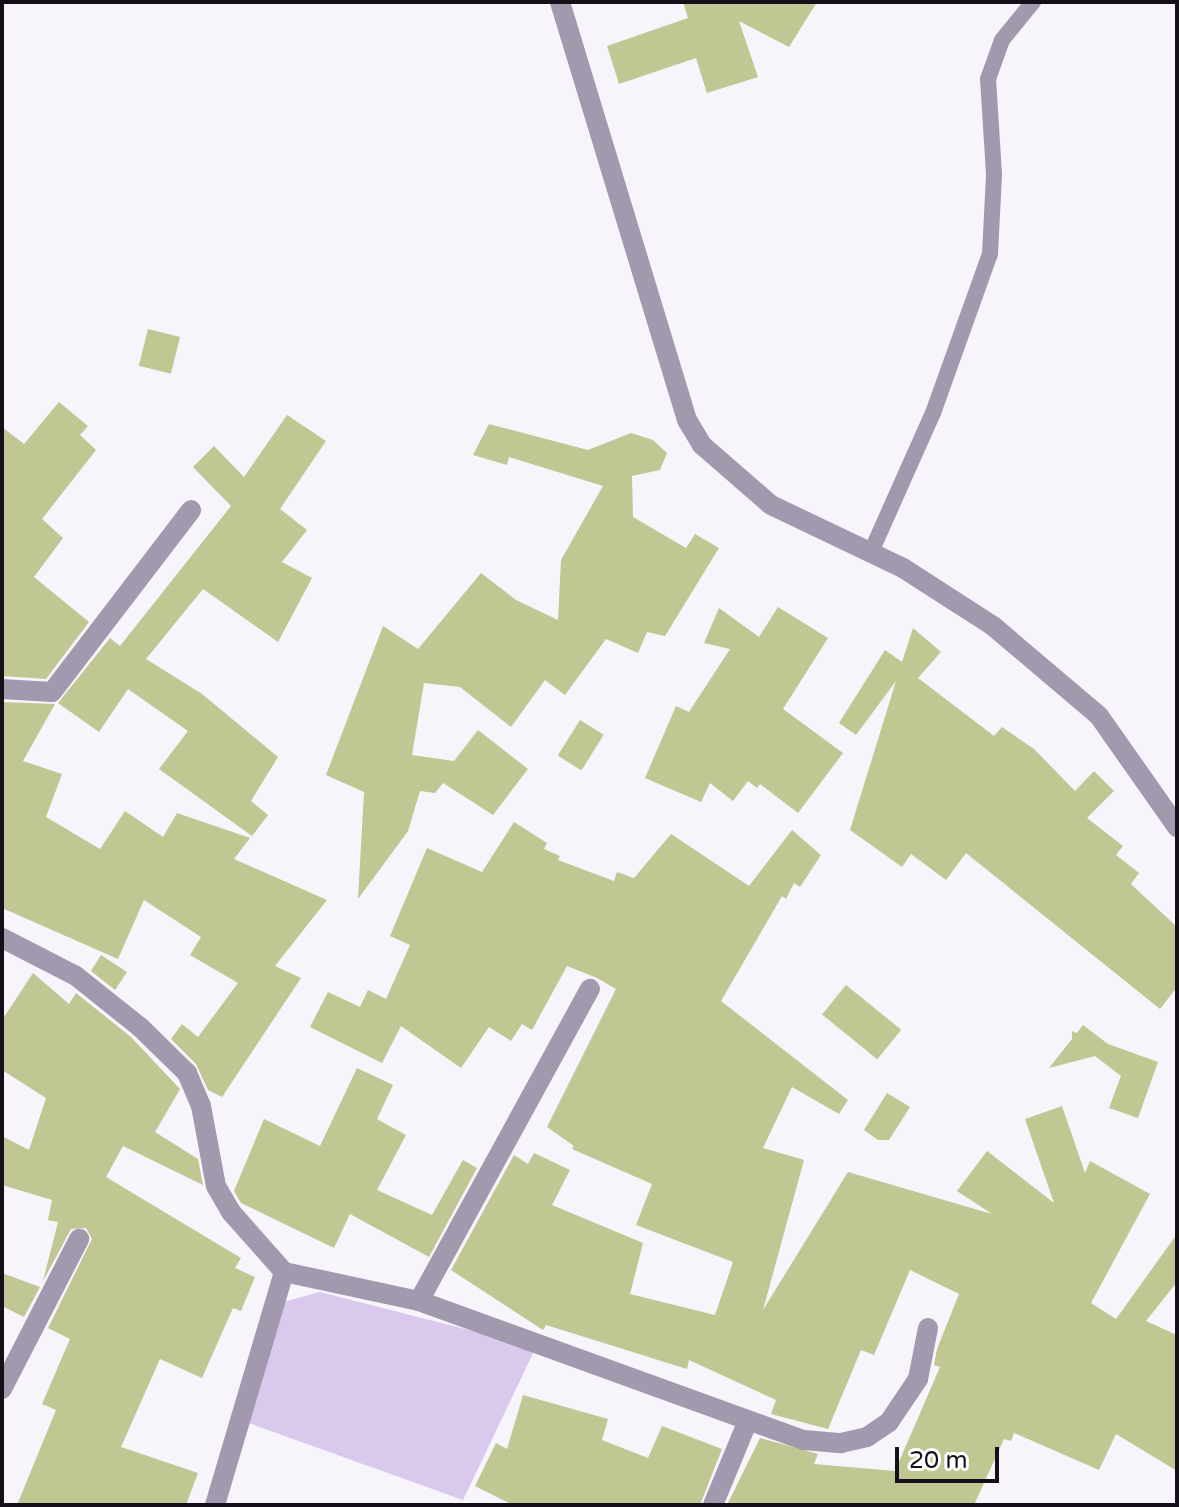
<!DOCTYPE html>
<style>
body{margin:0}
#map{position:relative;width:1179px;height:1507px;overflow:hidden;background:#f7f4fb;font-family:"Varela Round",sans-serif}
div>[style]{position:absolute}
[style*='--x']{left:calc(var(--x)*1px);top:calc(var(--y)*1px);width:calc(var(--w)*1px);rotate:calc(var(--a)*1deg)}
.green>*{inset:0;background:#d9c9ed}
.building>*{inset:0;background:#c0c792;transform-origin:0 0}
.service>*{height:16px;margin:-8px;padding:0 8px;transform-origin:8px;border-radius:8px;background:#a299ae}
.minor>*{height:20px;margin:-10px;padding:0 10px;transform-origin:10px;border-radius:10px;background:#a299ae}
span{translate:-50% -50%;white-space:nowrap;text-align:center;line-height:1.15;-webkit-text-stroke:8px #fff;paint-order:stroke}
.frame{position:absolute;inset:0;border:4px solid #150f1a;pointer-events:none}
.scale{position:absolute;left:895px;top:1447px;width:104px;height:36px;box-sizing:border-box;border:4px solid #150f1a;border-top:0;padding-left:10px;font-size:24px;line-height:28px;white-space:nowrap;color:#150f1a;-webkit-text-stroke:6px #fff;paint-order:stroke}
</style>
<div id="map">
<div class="green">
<div style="clip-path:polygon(320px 1292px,536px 1347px,463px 1500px,246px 1422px,279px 1303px)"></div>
</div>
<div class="building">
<div style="clip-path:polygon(683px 2px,817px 2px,789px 47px,739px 21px,758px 77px,707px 93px,696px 58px,619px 84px,607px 46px,688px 18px)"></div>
<div style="left:148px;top:329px;width:33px;height:38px;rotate:14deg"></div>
<div style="clip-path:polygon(59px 402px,88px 426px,80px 435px,96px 450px,42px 519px,63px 538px,34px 577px,89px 622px,46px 679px,2px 676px,2px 427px,24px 444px)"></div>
<div style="clip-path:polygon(287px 415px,326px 441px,280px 509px,307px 530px,282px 562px,312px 578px,278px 642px,203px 589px,146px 659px,202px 694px,278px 757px,251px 801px,268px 815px,252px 836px,159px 769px,188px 731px,128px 689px,99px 732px,58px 703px,110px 638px,120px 646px,231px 506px,193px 467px,214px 446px,244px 477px)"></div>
<div style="clip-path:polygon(489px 424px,588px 450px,631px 433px,653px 440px,667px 453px,660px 470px,632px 476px,633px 517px,686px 548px,695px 534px,719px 548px,665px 636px,647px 632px,638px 653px,606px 639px,565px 695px,545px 680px,511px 727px,460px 687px,424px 683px,412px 755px,454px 761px,478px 730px,528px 769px,493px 815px,443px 783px,435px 793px,420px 791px,408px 831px,358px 899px,364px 792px,326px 775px,383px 626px,418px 649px,481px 573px,516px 600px,558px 620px,561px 560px,603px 486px,509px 457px,507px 465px,473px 455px)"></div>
<div style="clip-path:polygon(778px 607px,828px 638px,783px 709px,843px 753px,798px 813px,760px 784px,757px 788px,748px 781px,733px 801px,710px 783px,701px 802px,645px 778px,676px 706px,689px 712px,730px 649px,704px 643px,719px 608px,759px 637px)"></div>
<div style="clip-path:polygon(913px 628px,941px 652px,918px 678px,994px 736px,1002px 727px,1034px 749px,1075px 791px,1094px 771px,1114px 791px,1087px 818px,1123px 846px,1116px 855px,1139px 873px,1131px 884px,1177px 927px,1177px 987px,1160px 1009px,966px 853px,946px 880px,911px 854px,902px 867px,850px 830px,896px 681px,856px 735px,839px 723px,885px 650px,902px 662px)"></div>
<div style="clip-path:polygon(2px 702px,55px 704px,23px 761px,62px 774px,46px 817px,100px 849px,125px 811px,163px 837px,177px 813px,250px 838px,234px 859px,327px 900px,275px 966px,301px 978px,222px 1097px,208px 1090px,196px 1064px,171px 1039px,182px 1024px,198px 1037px,238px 983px,190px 955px,201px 937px,144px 900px,118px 959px,2px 908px)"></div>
<div style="left:580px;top:720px;width:28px;height:42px;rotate:32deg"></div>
<div style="clip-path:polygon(514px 822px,547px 843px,544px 849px,560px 856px,558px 860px,614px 881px,617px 872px,634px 878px,671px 834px,749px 886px,792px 830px,821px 855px,800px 887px,794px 883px,786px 899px,782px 896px,721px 1001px,848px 1100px,839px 1114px,792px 1087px,763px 1148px,804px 1160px,763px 1310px,848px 1172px,992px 1214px,957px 1191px,987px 1151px,1054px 1203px,1025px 1119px,1062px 1106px,1085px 1173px,1090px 1161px,1150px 1194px,1091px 1303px,1116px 1319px,1177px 1234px,1177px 1282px,1146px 1321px,1177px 1335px,1177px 1471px,1116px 1434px,1099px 1470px,1014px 1433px,1011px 1441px,1004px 1439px,974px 1505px,727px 1505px,760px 1438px,818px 1454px,814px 1464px,895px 1471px,940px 1367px,934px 1365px,937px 1349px,959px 1294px,910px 1270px,874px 1355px,861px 1350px,828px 1429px,771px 1414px,776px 1400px,689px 1360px,687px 1369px,546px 1325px,543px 1330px,451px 1270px,514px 1155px,528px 1164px,534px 1153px,570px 1170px,552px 1205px,643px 1243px,630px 1294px,715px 1315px,733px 1262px,636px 1225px,652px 1184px,572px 1149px,574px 1146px,547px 1127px,616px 989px,597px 978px,567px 966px,532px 1030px,522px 1024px,511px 1041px,489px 1027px,461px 1068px,401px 1026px,382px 1063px,310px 1027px,328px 992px,360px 1007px,368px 990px,386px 999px,410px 945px,390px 936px,427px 848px,482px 872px)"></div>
<div style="clip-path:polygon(101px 955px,127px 972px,115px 990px,91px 971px)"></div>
<div style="clip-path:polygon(33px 973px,69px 1004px,76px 993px,131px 1037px,180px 1089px,155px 1132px,198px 1159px,203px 1185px,123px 1146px,106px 1177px,241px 1258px,235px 1268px,255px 1277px,241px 1311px,233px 1308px,202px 1378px,160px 1359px,121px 1447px,198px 1473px,186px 1505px,17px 1505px,56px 1410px,42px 1404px,70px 1339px,48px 1328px,92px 1239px,86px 1228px,71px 1229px,43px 1281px,58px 1222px,48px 1220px,52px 1200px,2px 1185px,2px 1136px,29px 1150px,46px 1098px,2px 1070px,2px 1020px)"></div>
<div style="left:846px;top:985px;width:71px;height:38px;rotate:39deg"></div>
<div style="clip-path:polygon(1083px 1025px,1108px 1044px,1158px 1062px,1138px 1118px,1109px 1108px,1121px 1076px,1095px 1056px,1049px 1068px,1072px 1039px,1072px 1031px,1077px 1033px)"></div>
<div style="clip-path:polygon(357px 1068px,393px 1085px,377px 1119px,406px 1135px,377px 1190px,432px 1215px,463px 1160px,477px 1168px,429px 1257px,350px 1214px,334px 1248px,241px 1203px,234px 1191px,264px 1119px,320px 1146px)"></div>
<div style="clip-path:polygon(887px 1093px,910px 1107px,889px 1140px,878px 1140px,864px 1130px)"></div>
<div style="clip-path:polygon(2px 1273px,40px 1287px,24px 1317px,2px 1306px)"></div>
<div style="clip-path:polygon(523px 1395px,608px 1419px,602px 1440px,648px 1458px,662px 1426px,722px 1449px,700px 1505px,513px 1505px,475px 1486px,496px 1443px,507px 1449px)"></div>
</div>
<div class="service">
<div style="--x:871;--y:552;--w:152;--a:-66"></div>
<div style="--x:933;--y:413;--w:169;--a:-70.3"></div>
<div style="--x:990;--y:254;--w:80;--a:-87.1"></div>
<div style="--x:994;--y:174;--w:95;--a:-93.6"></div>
<div style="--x:988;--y:79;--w:41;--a:-70.3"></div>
<div style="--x:1002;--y:40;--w:49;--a:-50.8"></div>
</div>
<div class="minor">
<div style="--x:560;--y:2;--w:437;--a:73.1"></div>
<div style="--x:687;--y:420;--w:29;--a:59"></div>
<div style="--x:702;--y:445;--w:91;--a:41"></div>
<div style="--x:771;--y:505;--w:146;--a:25.5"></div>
<div style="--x:903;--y:568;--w:107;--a:32.8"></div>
<div style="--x:993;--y:626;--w:139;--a:40.3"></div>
<div style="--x:1099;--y:716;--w:136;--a:54.9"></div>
<div style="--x:2;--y:689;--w:50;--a:3.4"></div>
<div style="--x:52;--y:692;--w:229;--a:-52.6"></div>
<div style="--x:2;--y:938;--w:83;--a:27.2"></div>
<div style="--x:76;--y:976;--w:82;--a:38.6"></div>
<div style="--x:140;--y:1027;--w:66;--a:44.4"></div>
<div style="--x:187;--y:1073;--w:36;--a:67"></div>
<div style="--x:201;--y:1106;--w:81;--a:79.4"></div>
<div style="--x:216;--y:1186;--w:30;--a:60"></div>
<div style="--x:231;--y:1212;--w:80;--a:48.5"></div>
<div style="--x:284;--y:1272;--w:243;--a:106.5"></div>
<div style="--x:284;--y:1272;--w:138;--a:12.1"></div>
<div style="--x:419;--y:1301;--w:409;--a:19.9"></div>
<div style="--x:804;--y:1440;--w:37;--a:5"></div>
<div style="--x:841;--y:1443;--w:27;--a:-13"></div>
<div style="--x:867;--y:1437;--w:27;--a:-34"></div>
<div style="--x:889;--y:1422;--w:52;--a:-56"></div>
<div style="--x:918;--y:1379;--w:52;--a:-78.9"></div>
<div style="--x:419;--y:1301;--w:356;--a:-61.3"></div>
<div style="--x:2;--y:1389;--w:169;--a:-62.8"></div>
<div style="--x:713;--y:1505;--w:89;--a:-67.5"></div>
</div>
<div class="frame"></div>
<div class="scale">20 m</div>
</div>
